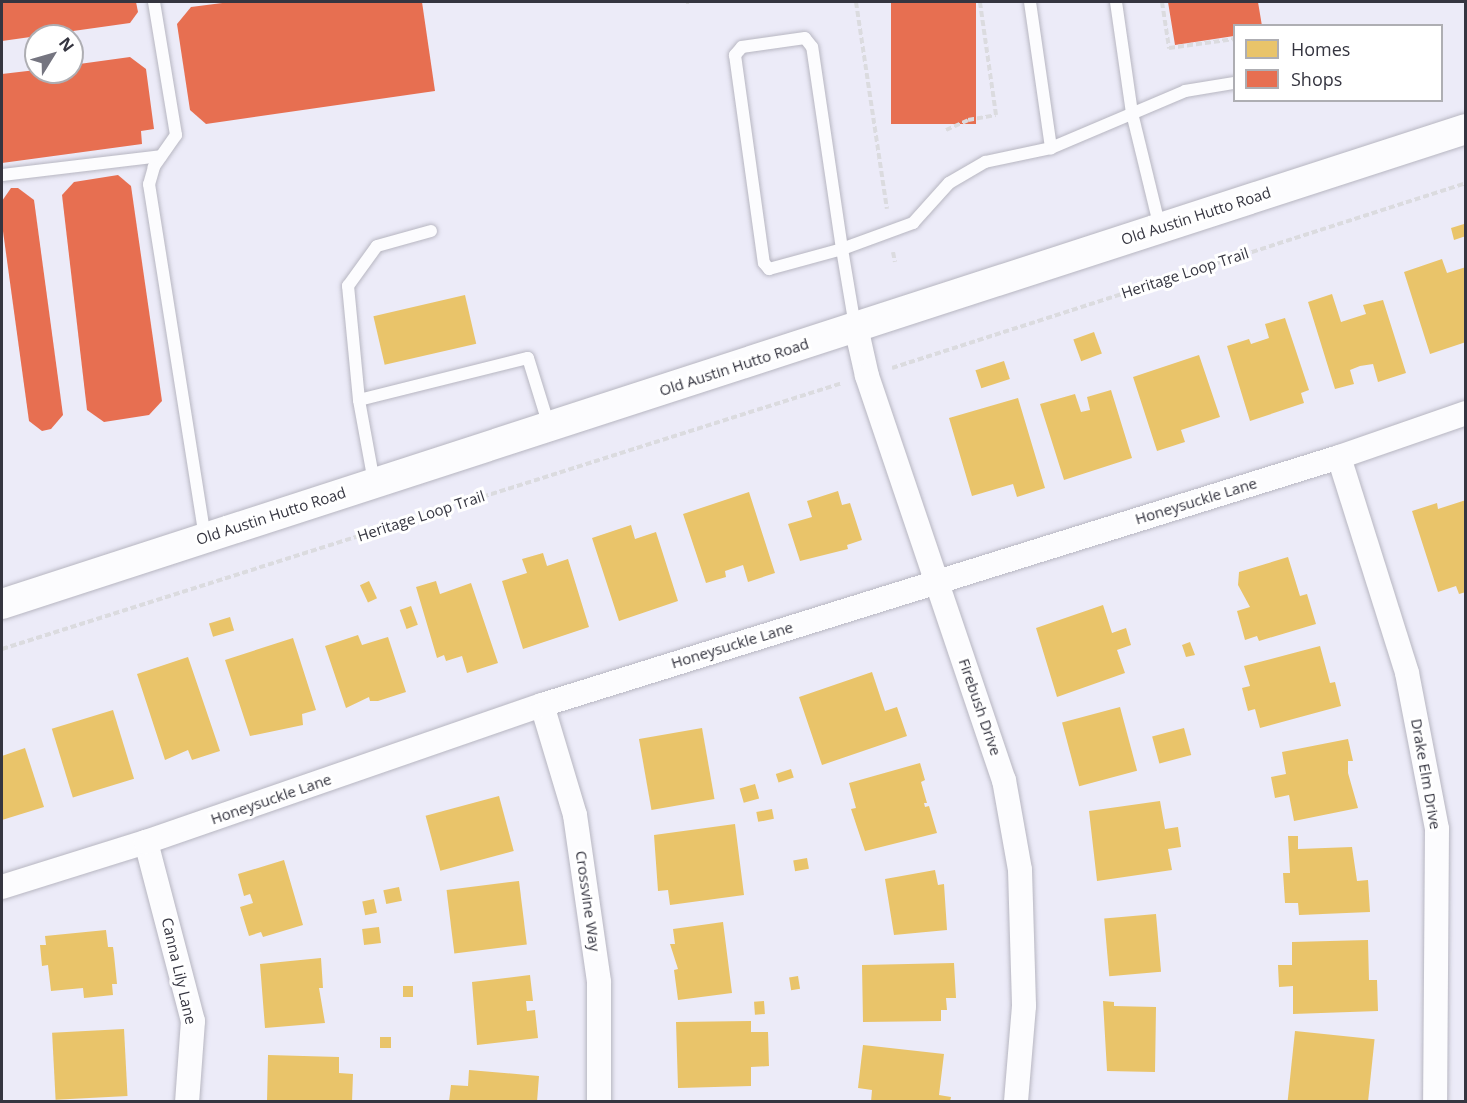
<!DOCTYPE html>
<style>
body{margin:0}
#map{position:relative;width:1467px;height:1103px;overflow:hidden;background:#ecebf8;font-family:"Open Sans",sans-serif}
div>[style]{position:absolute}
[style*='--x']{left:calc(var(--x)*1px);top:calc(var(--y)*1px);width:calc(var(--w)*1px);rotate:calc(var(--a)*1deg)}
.homes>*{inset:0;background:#e9c46a;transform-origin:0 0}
.shops>*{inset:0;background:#e76f51;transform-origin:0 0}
.path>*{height:4px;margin-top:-2px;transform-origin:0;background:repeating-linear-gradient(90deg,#dbdbdf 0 6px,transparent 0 9px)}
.roads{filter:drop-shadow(0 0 2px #b7b6c1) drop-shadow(0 0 2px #b7b6c1)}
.service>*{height:12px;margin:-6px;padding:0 6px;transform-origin:6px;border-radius:6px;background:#fcfcfe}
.minor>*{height:24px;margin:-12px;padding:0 12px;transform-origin:12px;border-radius:12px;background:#fcfcfe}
.tertiary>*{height:30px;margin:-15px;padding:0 15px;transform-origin:15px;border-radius:15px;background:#fcfcfe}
span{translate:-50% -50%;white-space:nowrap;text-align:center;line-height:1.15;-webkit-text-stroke:6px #fff;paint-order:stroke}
.street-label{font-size:15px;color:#353540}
.frame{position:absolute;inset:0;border:3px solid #353540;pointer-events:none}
.legend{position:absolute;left:1233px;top:24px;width:210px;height:78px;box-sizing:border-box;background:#fff;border:2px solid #aeaeb3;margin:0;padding:8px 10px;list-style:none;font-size:18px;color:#353540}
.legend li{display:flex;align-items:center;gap:12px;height:30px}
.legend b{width:30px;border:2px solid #aeaeb3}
.north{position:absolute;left:24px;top:24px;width:60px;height:60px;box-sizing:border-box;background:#fff;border:2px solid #aeaeb3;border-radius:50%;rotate:53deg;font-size:16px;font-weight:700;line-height:24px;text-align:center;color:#353540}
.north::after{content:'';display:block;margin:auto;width:21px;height:27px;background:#757580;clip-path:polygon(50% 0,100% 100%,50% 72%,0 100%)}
</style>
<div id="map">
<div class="homes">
<div style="clip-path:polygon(1464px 224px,1466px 236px,1454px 240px,1451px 228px)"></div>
<div style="clip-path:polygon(1442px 259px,1447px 273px,1466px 267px,1466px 342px,1430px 354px,1404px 272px)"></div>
<div style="clip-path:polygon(1332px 294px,1341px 322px,1366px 314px,1363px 305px,1383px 300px,1406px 373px,1378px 382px,1373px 364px,1360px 366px,1350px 370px,1354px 384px,1335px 389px,1308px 302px)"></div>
<div style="left:465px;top:295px;width:50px;height:94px;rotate:77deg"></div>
<div style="clip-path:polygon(1285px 318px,1309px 390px,1301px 393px,1304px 403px,1250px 421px,1227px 346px,1249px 339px,1251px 344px,1269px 338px,1265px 324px)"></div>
<div style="left:1094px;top:332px;width:23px;height:22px;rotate:70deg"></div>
<div style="clip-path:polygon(1199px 355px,1220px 417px,1181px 430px,1185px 442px,1157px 451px,1133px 377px)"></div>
<div style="left:1004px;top:361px;width:19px;height:30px;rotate:72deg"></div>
<div style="clip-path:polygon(1111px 390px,1132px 458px,1064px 480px,1040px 404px,1075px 394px,1081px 412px,1090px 410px,1087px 397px)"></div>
<div style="clip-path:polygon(1018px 398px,1045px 488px,1017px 497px,1013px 484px,972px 496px,949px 418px)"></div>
<div style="clip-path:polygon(838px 491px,842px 505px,850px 503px,862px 540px,847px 545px,848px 549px,800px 561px,788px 524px,812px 517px,807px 501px)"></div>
<div style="clip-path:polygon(749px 492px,775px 573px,748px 582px,743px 565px,725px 571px,726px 577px,706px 583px,683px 514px)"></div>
<div style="clip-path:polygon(1466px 500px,1466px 592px,1459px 594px,1456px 586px,1438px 592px,1412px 511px,1437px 503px,1438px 509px)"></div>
<div style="clip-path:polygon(631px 525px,635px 539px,656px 532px,678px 601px,619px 621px,592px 538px)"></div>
<div style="clip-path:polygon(543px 553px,547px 566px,568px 559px,589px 627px,523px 649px,502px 581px,527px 573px,522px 559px)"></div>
<div style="clip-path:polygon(1288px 557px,1300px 596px,1307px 594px,1316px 624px,1259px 641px,1257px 636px,1245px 640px,1237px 611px,1250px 607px,1238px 585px,1239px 572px)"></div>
<div style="left:369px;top:581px;width:19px;height:10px;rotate:65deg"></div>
<div style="clip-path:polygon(436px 581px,440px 594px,471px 583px,498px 663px,467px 673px,462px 656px,446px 661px,444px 655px,437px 658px,416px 587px)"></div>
<div style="clip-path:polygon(1103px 605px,1112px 633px,1126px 628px,1131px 645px,1117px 650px,1125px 673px,1057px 697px,1036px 628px)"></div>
<div style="left:411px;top:606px;width:20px;height:12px;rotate:70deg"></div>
<div style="left:230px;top:617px;width:14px;height:22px;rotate:73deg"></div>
<div style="clip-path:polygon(358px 635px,362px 645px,388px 637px,406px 692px,378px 701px,370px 701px,369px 697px,346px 708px,325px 646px)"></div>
<div style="clip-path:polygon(293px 638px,316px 710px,302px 714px,303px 725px,250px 736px,225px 660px)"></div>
<div style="clip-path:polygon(1190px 642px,1195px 655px,1186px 657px,1182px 645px)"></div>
<div style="clip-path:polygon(1320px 646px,1330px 683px,1335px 682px,1341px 706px,1260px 728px,1255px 709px,1248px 711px,1242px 688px,1250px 686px,1244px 666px)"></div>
<div style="clip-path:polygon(188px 657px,220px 751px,192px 760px,188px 750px,165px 760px,137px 674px)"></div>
<div style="clip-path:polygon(872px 672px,885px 711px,897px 707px,907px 736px,822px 765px,799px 697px)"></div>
<div style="left:1120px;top:707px;width:66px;height:60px;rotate:75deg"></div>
<div style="left:113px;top:710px;width:72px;height:64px;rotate:73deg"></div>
<div style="left:702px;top:728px;width:72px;height:64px;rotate:80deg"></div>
<div style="left:1184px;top:728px;width:28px;height:33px;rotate:75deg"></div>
<div style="clip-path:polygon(1348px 739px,1353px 761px,1348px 761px,1348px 773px,1358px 808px,1294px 821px,1289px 795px,1275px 798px,1271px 777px,1286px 774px,1282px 752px)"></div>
<div style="clip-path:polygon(25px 748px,44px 807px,2px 820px,2px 756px)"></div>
<div style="clip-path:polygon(920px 763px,925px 780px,921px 782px,927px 803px,924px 803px,925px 807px,929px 806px,937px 833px,865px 851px,851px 809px,856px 808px,849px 783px)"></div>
<div style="left:791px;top:769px;width:9px;height:16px;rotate:72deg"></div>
<div style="left:755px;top:784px;width:15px;height:16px;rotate:74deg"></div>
<div style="left:499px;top:796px;width:57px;height:76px;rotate:75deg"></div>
<div style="clip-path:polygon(1160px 801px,1165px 829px,1178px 827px,1181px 847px,1168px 849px,1172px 870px,1097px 881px,1089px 811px)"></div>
<div style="left:772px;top:809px;width:10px;height:16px;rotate:79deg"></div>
<div style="clip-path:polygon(735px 824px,744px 895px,670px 905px,668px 890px,658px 891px,654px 835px)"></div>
<div style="clip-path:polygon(1288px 836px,1298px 836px,1298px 849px,1352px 847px,1357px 881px,1368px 880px,1370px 912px,1299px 915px,1298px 903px,1285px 903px,1283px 873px,1290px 873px)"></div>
<div style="left:807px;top:858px;width:11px;height:14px;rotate:80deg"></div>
<div style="clip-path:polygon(284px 860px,303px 925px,263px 937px,261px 932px,249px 936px,240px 907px,253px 903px,250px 894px,244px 896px,238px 874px)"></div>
<div style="clip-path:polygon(935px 870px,938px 885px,944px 884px,947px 930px,894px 935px,885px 879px)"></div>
<div style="left:519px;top:881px;width:64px;height:73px;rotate:83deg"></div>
<div style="left:399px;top:887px;width:14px;height:16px;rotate:78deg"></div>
<div style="left:374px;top:899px;width:14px;height:12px;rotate:78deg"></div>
<div style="left:1156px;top:914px;width:58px;height:52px;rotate:85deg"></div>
<div style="clip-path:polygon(723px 922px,732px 993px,678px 1000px,674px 970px,678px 969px,670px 944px,675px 944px,673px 929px)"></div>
<div style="left:379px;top:927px;width:16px;height:17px;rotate:83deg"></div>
<div style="clip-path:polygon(106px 930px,108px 947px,113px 947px,114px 954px,117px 984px,112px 984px,113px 995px,84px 998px,83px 988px,51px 991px,48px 965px,42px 966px,40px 945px,46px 945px,45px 936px)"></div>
<div style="clip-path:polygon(1368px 940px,1369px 980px,1377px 980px,1378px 1011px,1293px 1014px,1293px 986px,1279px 987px,1278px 965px,1292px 965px,1292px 942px)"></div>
<div style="clip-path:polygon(321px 958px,323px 988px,319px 988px,325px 1023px,265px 1028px,260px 964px)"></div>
<div style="clip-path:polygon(954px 963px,956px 998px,946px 998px,947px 1010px,941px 1010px,941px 1021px,863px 1022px,862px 965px)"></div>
<div style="clip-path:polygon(530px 975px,533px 1001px,526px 1001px,527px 1011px,535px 1010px,538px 1038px,477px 1045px,472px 982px)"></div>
<div style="left:798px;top:976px;width:13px;height:9px;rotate:81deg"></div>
<div style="left:403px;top:986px;width:10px;height:11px"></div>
<div style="left:764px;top:1001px;width:13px;height:10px;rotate:86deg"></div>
<div style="clip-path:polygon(1103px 1001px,1114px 1002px,1114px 1006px,1156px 1007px,1155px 1072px,1107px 1071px)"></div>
<div style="clip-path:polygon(751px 1021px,751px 1032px,768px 1032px,769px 1066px,751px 1067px,751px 1086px,678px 1088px,676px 1022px)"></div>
<div style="left:124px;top:1029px;width:67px;height:72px;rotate:87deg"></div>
<div style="left:1295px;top:1031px;width:80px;height:71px;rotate:6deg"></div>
<div style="left:391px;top:1037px;width:11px;height:11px;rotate:90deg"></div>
<div style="clip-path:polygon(863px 1045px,944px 1054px,939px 1095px,951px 1097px,950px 1102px,871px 1102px,872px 1090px,858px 1088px)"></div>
<div style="clip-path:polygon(268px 1055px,339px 1057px,339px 1073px,353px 1074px,352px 1102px,267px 1102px)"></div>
<div style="clip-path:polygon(469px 1070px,539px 1076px,537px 1102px,449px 1102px,451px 1085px,468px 1086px)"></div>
</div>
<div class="shops">
<div style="clip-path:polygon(2px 2px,136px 2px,138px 12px,130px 23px,2px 41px)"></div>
<div style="clip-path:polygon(230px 2px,422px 2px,435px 91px,206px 124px,190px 110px,177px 24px,191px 7px)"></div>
<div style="left:891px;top:2px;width:85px;height:122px"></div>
<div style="clip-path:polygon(1168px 2px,1258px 2px,1262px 26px,1234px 26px,1234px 36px,1175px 45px)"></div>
<div style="clip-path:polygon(130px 57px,146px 69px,154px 129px,141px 131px,142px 144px,2px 163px,2px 74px,36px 70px,72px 72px,72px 65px)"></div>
<div style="clip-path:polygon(118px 175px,131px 186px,162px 401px,149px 415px,104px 422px,87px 410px,62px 195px,74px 182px)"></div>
<div style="clip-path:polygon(11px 188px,18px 188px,34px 200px,63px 415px,51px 429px,42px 431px,29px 421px,2px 224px,2px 201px)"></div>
</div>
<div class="path">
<div style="--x:686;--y:2;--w:3;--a:0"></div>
<div style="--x:856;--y:2;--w:209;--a:81.5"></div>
<div style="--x:1162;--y:2;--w:47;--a:81.3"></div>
<div style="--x:1169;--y:48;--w:66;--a:-7.9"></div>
<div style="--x:946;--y:130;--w:24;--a:-24"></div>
<div style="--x:968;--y:120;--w:28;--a:-10"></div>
<div style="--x:996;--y:115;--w:114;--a:-98.1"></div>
<div style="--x:893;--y:252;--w:10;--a:79"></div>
<div style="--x:892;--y:368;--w:603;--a:-17.86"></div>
<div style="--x:2;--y:649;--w:881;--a:-17.57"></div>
</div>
<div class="roads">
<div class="service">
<div style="--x:154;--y:2;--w:135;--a:80.6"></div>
<div style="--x:176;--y:135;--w:39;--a:125"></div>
<div style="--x:154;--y:167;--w:18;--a:106"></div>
<div style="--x:149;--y:184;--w:357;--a:81"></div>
<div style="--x:1030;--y:2;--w:148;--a:81.8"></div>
<div style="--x:1116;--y:2;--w:112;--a:81.8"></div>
<div style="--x:1132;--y:113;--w:118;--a:76.3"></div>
<div style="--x:2;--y:175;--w:160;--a:-6.8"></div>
<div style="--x:855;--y:326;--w:78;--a:-99.6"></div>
<div style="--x:842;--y:249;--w:204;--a:-98.4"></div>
<div style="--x:812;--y:47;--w:11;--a:-128"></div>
<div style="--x:805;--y:38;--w:64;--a:171.9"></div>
<div style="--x:742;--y:47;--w:11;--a:131"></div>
<div style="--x:735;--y:55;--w:210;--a:82.1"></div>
<div style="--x:764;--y:263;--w:8;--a:50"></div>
<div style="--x:769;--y:269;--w:76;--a:-15.3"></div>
<div style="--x:842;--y:249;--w:76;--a:-20.1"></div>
<div style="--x:913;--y:223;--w:54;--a:-48"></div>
<div style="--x:949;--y:183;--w:42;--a:-30.3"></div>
<div style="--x:985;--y:162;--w:67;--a:-12"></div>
<div style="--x:1051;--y:148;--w:146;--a:-23"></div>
<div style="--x:1185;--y:91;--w:50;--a:-9.3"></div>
<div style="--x:359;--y:400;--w:115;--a:-95.5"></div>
<div style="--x:348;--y:286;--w:49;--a:-54.1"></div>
<div style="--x:377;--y:246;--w:56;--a:-15.5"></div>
<div style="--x:374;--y:482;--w:83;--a:-100.4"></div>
<div style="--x:359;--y:400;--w:174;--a:-14"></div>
<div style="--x:528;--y:358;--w:71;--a:72.8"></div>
</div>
<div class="minor">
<div style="--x:856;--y:327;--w:50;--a:77.3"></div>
<div style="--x:867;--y:376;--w:427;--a:71.3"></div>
<div style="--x:1004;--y:780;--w:91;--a:79.9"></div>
<div style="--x:1020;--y:870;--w:136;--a:88.3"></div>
<div style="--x:1024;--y:1006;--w:96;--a:94.8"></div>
<div style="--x:1339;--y:457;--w:226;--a:72.5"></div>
<div style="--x:1407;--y:673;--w:159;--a:79.1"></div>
<div style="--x:1437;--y:829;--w:273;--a:90.4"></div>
<div style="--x:542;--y:705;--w:115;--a:73.3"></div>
<div style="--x:575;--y:815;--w:169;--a:81.8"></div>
<div style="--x:599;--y:982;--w:120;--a:90"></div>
<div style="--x:146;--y:842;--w:185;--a:75.3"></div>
<div style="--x:193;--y:1021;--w:81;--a:94.2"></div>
<div style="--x:2;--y:887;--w:151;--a:-17.4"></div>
<div style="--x:146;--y:842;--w:419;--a:-19.1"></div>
<div style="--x:542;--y:705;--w:835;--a:-17.28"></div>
<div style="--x:1339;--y:457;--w:134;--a:-19.1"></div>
</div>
<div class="tertiary">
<div style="--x:2;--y:604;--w:1539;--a:-17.98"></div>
</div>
</div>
<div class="street-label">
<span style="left:1196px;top:216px;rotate:-18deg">Old Austin Hutto Road</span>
<span style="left:1185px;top:273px;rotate:-18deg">Heritage Loop Trail</span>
<span style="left:734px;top:367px;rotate:-18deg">Old Austin Hutto Road</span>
<span style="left:1196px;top:501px;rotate:-17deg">Honeysuckle Lane</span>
<span style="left:271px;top:516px;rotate:-18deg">Old Austin Hutto Road</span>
<span style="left:421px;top:516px;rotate:-18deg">Heritage Loop Trail</span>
<span style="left:732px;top:645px;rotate:-17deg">Honeysuckle Lane</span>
<span style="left:980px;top:707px;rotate:71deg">Firebush Drive</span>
<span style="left:1426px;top:774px;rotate:80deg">Drake Elm Drive</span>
<span style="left:271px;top:799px;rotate:-19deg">Honeysuckle Lane</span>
<span style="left:588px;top:901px;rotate:82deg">Crossvine Way</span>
<span style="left:179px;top:971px;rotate:77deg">Canna Lily Lane</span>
</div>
<div class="frame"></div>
<ul class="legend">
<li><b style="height:16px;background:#e9c46a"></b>Homes</li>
<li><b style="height:16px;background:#e76f51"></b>Shops</li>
</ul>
<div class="north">N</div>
</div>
